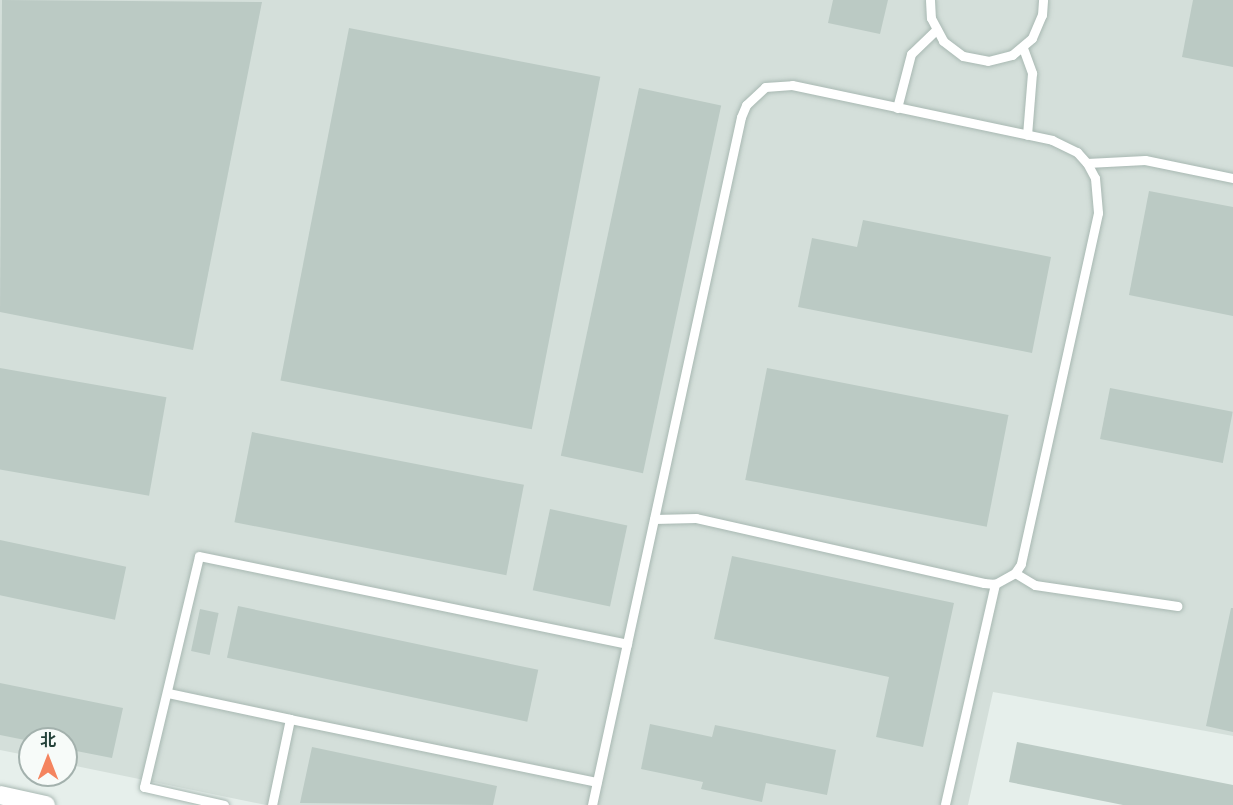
<!DOCTYPE html>
<meta charset="utf-8">
<style>
body{margin:0}
#map{position:relative;width:1233px;height:805px;overflow:hidden;background:#e6efeb;font-family:Karla,"Noto Sans SC",sans-serif}
div>[style]{position:absolute}
[style*='--x']{left:calc(var(--x)*1px);top:calc(var(--y)*1px);width:calc(var(--w)*1px);rotate:calc(var(--a)*1deg)}
.built>*{inset:0;background:#d4dfda}
.building>*{inset:0;background:#bbcac4;transform-origin:0 0}
.roads{filter:drop-shadow(0 0 2px #a8b8b2) drop-shadow(0 0 2px #a8b8b2)}
.lane>*{height:9px;margin:-4.5px;padding:0 4.5px;transform-origin:4.5px;border-radius:4.5px;background:#fff}
.secondary>*{height:18px;margin:-9px;padding:0 9px;transform-origin:9px;border-radius:9px;background:#fff}
span{translate:-50% -50%;white-space:nowrap;text-align:center;line-height:1.15;-webkit-text-stroke:4.5px #f7fbf9;paint-order:stroke}
.north{position:absolute;left:18px;top:727px;width:60px;height:60px;box-sizing:border-box;background:#f7fbf9;border:2px solid #a3b1ad;border-radius:50%;rotate:0deg;font-size:16px;font-weight:700;line-height:24px;text-align:center;color:#24423a}
.north::after{content:'';display:block;margin:auto;width:21px;height:27px;background:#f4845f;clip-path:polygon(50% 0,100% 100%,50% 72%,0 100%)}
</style>
<div id="map">
<div class="built">
<div style="clip-path:polygon(0 0,1233px 0,1233px 736px,993px 692px,968px 805px,266px 805px,66px 764px,66px 739px,30px 739px,30px 756px,0 750px)"></div>
</div>
<div class="building">
<div style="clip-path:polygon(2px 0,262px 2px,193px 350px,0 312px)"></div>
<div style="clip-path:polygon(833px 0,888px 0,880px 34px,828px 23px)"></div>
<div style="clip-path:polygon(1193px 0,1233px 0,1233px 67px,1182px 57px)"></div>
<div style="left:349px;top:28px;width:256px;height:359px;rotate:11deg"></div>
<div style="left:639px;top:88px;width:84px;height:376px;rotate:12deg"></div>
<div style="clip-path:polygon(1149px 191px,1233px 207px,1233px 316px,1129px 295px)"></div>
<div style="clip-path:polygon(863px 220px,1051px 257px,1032px 353px,798px 307px,812px 238px,857px 247px)"></div>
<div style="left:0;top:368px;width:169px;height:100px;rotate:10deg"></div>
<div style="left:767px;top:368px;width:246px;height:114px;rotate:11deg"></div>
<div style="left:1110px;top:388px;width:125px;height:52px;rotate:11deg"></div>
<div style="left:252px;top:432px;width:277px;height:92px;rotate:11deg"></div>
<div style="left:550px;top:509px;width:79px;height:83px;rotate:12deg"></div>
<div style="left:0;top:540px;width:129px;height:54px;rotate:12deg"></div>
<div style="clip-path:polygon(732px 556px,954px 603px,923px 747px,876px 737px,889px 677px,714px 639px)"></div>
<div style="left:238px;top:606px;width:307px;height:53px;rotate:12deg"></div>
<div style="clip-path:polygon(1231px 608px,1233px 608px,1233px 732px,1206px 726px)"></div>
<div style="left:200px;top:609px;width:19px;height:43px;rotate:12deg"></div>
<div style="clip-path:polygon(0 683px,123px 708px,112px 758px,66px 749px,66px 739px,30px 741px,0 735px)"></div>
<div style="clip-path:polygon(650px 724px,712px 737px,715px 725px,836px 750px,827px 795px,766px 783px,762px 802px,701px 789px,703px 782px,641px 769px)"></div>
<div style="clip-path:polygon(1017px 742px,1233px 785px,1233px 805px,1123px 805px,1009px 782px)"></div>
<div style="clip-path:polygon(312px 747px,497px 786px,493px 805px,300px 803px)"></div>
</div>
<div class="roads">
<div class="lane">
<div style="--x:930;--y:0;--w:18;--a:87"></div>
<div style="--x:931;--y:18;--w:26;--a:62"></div>
<div style="--x:943;--y:41;--w:25;--a:37"></div>
<div style="--x:963;--y:56;--w:25;--a:11"></div>
<div style="--x:988;--y:61;--w:25;--a:-14"></div>
<div style="--x:1012;--y:55;--w:26;--a:-40"></div>
<div style="--x:1032;--y:38;--w:25;--a:-67"></div>
<div style="--x:1042;--y:15;--w:15;--a:-86"></div>
<div style="--x:1023;--y:48;--w:27;--a:70"></div>
<div style="--x:1032;--y:73;--w:62;--a:94.6"></div>
<div style="--x:897;--y:108;--w:56;--a:-75.5"></div>
<div style="--x:911;--y:54;--w:35;--a:-44"></div>
<div style="--x:1087;--y:163;--w:58;--a:-3"></div>
<div style="--x:1145;--y:160;--w:90;--a:11.6"></div>
<div style="--x:1015;--y:573;--w:23;--a:31"></div>
<div style="--x:1035;--y:585;--w:144;--a:8.4"></div>
<div style="--x:168;--y:693;--w:125;--a:12"></div>
<div style="--x:290;--y:719;--w:88;--a:101.8"></div>
<div style="--x:290;--y:719;--w:313;--a:11.6"></div>
<div style="--x:945;--y:804;--w:226;--a:-77.2"></div>
<div style="--x:224;--y:805;--w:82;--a:-167.3"></div>
<div style="--x:144;--y:787;--w:237;--a:-76.6"></div>
<div style="--x:199;--y:556;--w:437;--a:11.6"></div>
<div style="--x:592;--y:805;--w:704;--a:-77.78"></div>
<div style="--x:741;--y:117;--w:13;--a:-67"></div>
<div style="--x:746;--y:105;--w:26;--a:-43"></div>
<div style="--x:765;--y:87;--w:27;--a:-4"></div>
<div style="--x:792;--y:85;--w:266;--a:11.9"></div>
<div style="--x:1052;--y:140;--w:28;--a:26"></div>
<div style="--x:1077;--y:152;--w:15;--a:48"></div>
<div style="--x:1087;--y:163;--w:17;--a:62"></div>
<div style="--x:1095;--y:178;--w:35;--a:85"></div>
<div style="--x:1098;--y:213;--w:359;--a:102.4"></div>
<div style="--x:1021;--y:564;--w:11;--a:124"></div>
<div style="--x:1015;--y:573;--w:23;--a:151"></div>
<div style="--x:995;--y:584;--w:11;--a:-175"></div>
<div style="--x:984;--y:583;--w:295;--a:-167.3"></div>
<div style="--x:696;--y:518;--w:42;--a:178.6"></div>
</div>
<div class="secondary">
<div style="--x:0;--y:795;--w:47;--a:12.3"></div>
</div>
</div>
<div class="north">北</div>
</div>
